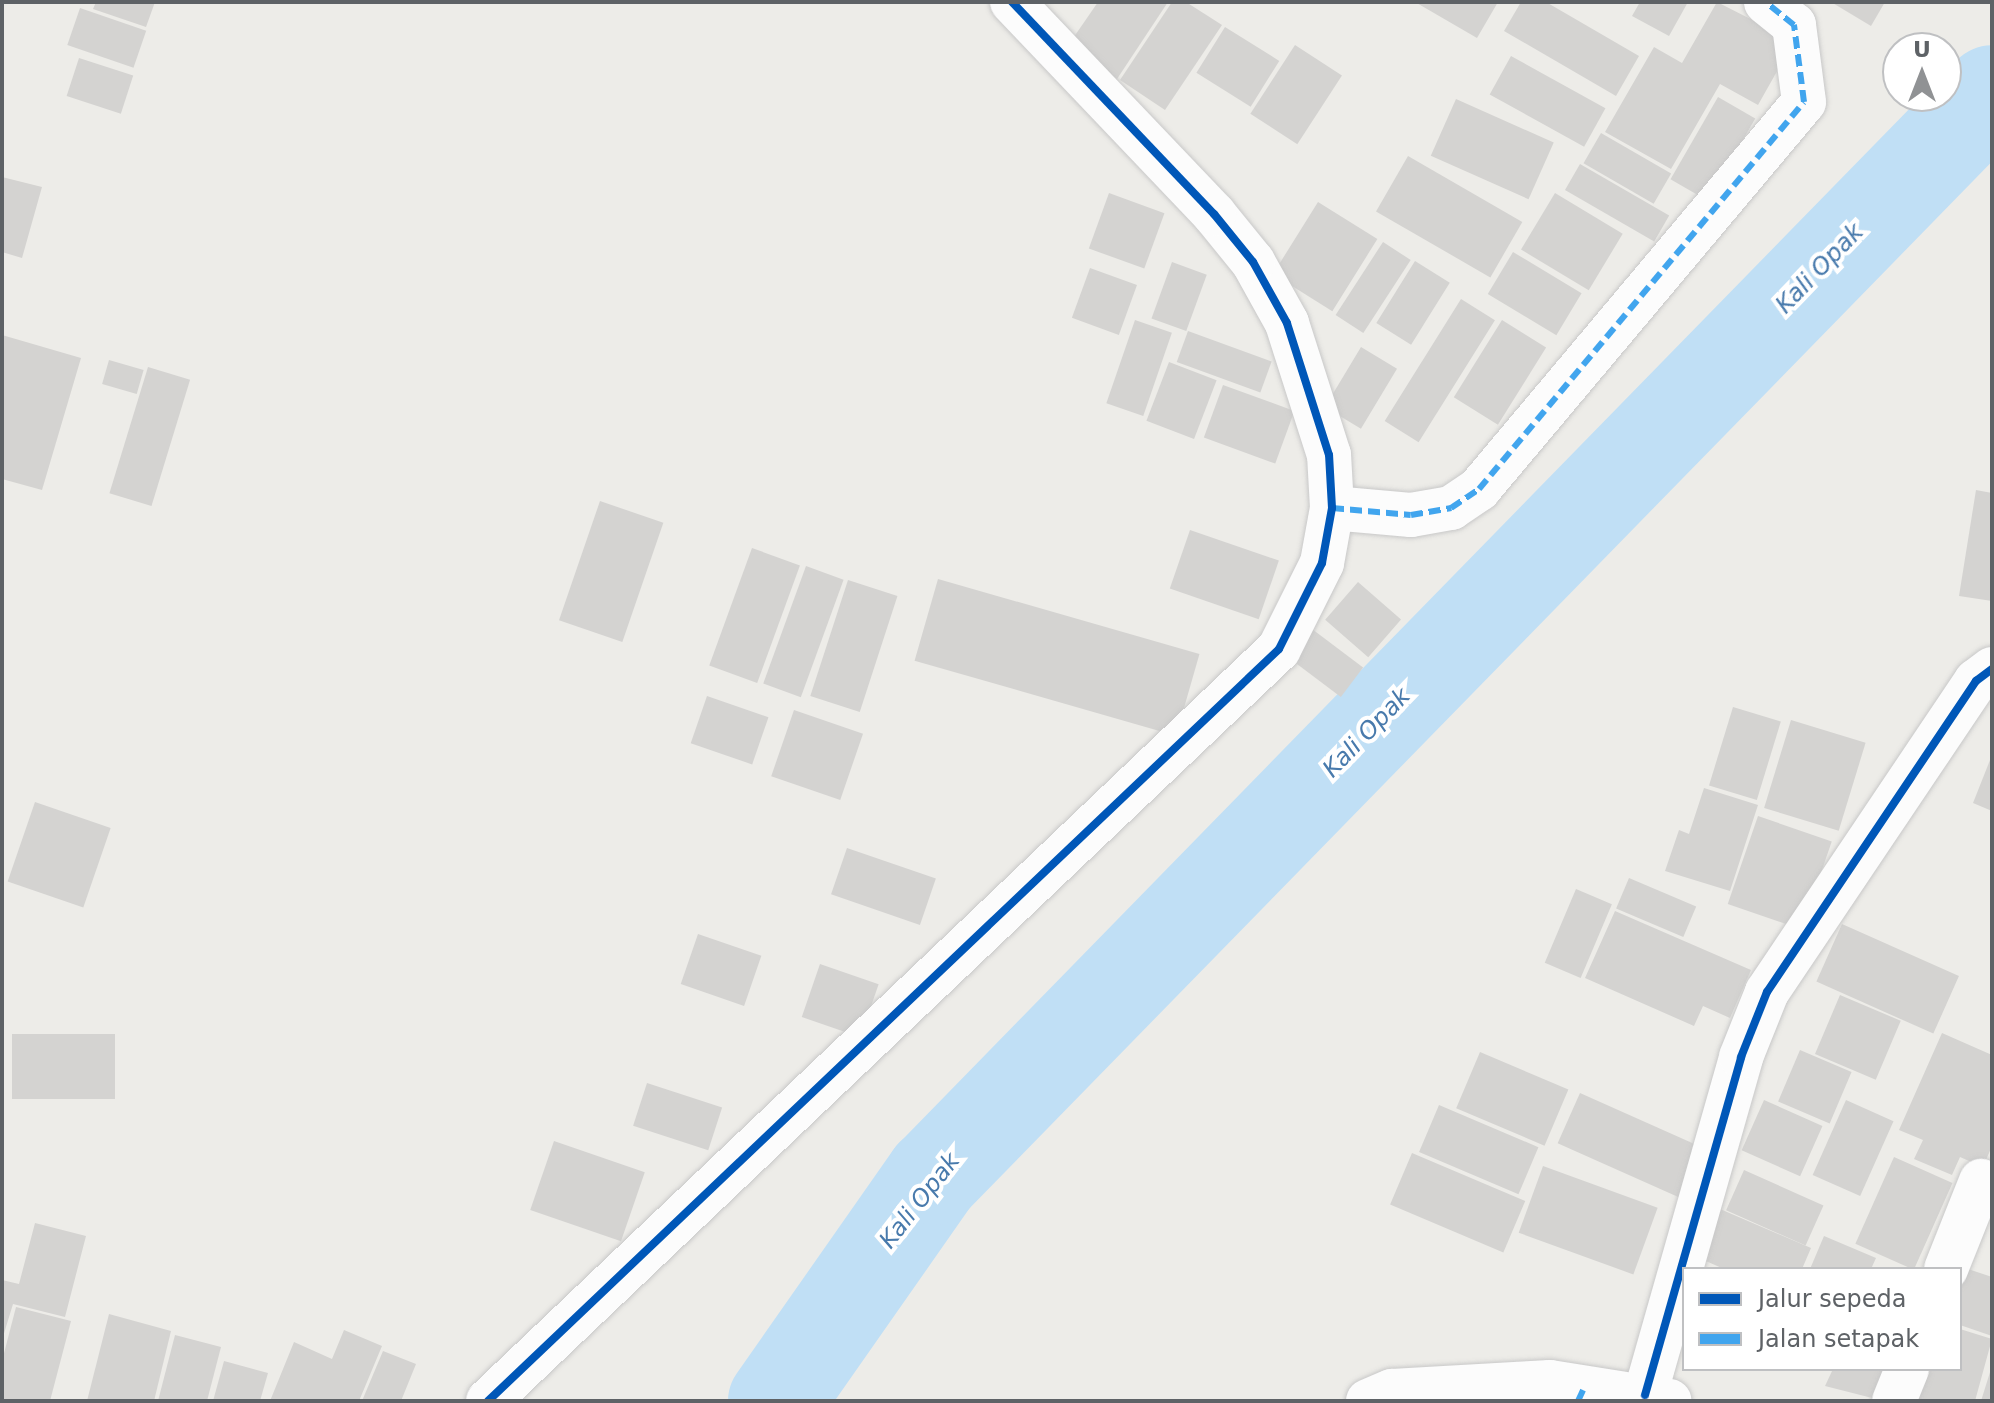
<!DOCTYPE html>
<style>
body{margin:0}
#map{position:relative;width:1994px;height:1403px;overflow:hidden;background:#edece8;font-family:"DejaVu Sans",sans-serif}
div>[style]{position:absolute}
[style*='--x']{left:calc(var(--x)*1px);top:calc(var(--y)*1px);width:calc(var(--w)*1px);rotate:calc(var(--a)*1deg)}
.river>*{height:96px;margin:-48px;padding:0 48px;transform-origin:48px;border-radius:48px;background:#c0dff5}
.building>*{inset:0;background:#d4d3d1;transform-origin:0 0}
.roads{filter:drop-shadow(0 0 2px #c8c8c8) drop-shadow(0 0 2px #c8c8c8)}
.street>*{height:44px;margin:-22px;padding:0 22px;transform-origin:22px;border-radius:22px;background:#fcfcfc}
.secondary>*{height:44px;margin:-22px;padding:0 22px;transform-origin:22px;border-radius:22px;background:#fcfcfc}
.quiet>*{height:6px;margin-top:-3px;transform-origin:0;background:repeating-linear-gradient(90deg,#41a5ee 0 12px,transparent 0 18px)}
.cycleway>*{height:8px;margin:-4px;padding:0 4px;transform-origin:4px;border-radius:4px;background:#0057b8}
span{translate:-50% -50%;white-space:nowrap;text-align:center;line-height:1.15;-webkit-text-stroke:8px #fff;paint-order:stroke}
.water-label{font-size:24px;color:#487aac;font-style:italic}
.frame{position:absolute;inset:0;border:4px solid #5e6266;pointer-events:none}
.legend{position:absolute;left:1682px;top:1267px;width:280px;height:104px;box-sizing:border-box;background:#fff;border:2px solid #bfc0c2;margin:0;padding:10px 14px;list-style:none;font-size:24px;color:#5e6266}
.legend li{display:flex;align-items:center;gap:16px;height:40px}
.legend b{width:40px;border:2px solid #bfc0c2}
.north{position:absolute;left:1882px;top:32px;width:80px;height:80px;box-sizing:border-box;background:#fff;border:2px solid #bfc0c2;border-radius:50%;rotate:0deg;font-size:22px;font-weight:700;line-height:32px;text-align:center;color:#5e6266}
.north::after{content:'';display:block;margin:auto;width:28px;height:36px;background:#909294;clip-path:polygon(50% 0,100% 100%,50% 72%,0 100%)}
</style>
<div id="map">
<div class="river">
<div style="--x:776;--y:1401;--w:274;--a:-55"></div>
<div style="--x:933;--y:1177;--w:1515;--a:-45.67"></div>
</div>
<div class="building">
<div style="clip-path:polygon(96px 2px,155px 2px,146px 27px,93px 9px)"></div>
<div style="clip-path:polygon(1098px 2px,1168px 2px,1117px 79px,1067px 47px)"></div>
<div style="clip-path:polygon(1172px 2px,1186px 2px,1222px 25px,1165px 110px,1120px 80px)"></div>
<div style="clip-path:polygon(1415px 2px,1498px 2px,1477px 38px)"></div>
<div style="clip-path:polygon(1521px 2px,1546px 2px,1639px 56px,1616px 96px,1504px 31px)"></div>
<div style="clip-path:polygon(1640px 2px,1688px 2px,1669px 36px,1632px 16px)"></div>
<div style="clip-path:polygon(1717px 2px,1794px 41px,1758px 105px,1720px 84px,1671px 169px,1605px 132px,1654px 47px,1682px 63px)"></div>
<div style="clip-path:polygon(1831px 2px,1885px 2px,1871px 26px)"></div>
<div style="left:80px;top:8px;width:70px;height:39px;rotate:19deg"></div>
<div style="left:1225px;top:27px;width:64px;height:54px;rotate:32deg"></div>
<div style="left:1295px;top:45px;width:56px;height:82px;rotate:33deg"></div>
<div style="left:1511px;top:56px;width:108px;height:44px;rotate:29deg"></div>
<div style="left:79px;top:58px;width:57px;height:40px;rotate:18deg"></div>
<div style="left:1718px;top:97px;width:43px;height:95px;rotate:30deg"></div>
<div style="left:1456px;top:99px;width:107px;height:62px;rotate:24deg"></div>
<div style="left:1601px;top:133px;width:81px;height:35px;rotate:30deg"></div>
<div style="left:1408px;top:156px;width:132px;height:64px;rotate:30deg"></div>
<div style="left:1580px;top:164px;width:103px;height:30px;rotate:30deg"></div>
<div style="clip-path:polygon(2px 177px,42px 187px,22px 258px,2px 252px)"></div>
<div style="left:1109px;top:193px;width:59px;height:59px;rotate:20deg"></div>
<div style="left:1555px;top:193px;width:79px;height:66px;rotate:31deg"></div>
<div style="left:1318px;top:202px;width:70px;height:85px;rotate:32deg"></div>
<div style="left:1383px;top:242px;width:33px;height:87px;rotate:33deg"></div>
<div style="left:1513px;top:252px;width:80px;height:49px;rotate:31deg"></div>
<div style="left:1415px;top:261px;width:41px;height:73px;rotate:32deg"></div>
<div style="left:1172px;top:262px;width:37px;height:60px;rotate:20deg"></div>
<div style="left:1090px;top:268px;width:50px;height:53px;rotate:20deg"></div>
<div style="left:1461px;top:299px;width:40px;height:144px;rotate:32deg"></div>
<div style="left:1135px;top:320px;width:39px;height:88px;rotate:19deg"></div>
<div style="left:1502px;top:320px;width:52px;height:91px;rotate:32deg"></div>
<div style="left:1188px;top:331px;width:89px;height:33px;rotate:20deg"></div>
<div style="clip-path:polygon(2px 335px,81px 358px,42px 490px,2px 479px)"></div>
<div style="left:1361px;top:347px;width:42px;height:70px;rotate:31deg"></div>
<div style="left:109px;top:360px;width:36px;height:25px;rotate:16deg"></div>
<div style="left:1169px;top:362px;width:51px;height:63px;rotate:21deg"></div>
<div style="left:148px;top:367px;width:44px;height:132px;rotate:17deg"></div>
<div style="left:1223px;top:385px;width:76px;height:56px;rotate:20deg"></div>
<div style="clip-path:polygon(1976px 490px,1992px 493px,1992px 601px,1959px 596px)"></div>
<div style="left:600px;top:501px;width:67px;height:126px;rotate:19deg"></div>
<div style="left:1190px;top:530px;width:94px;height:62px;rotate:19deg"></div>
<div style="left:752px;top:548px;width:51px;height:125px;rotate:20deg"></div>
<div style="left:806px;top:566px;width:40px;height:125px;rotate:20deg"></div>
<div style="left:938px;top:579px;width:272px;height:85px;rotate:16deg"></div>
<div style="left:848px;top:580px;width:52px;height:122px;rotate:18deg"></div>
<div style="left:1358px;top:582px;width:57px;height:50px;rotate:41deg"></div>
<div style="left:1308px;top:626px;width:69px;height:37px;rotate:37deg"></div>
<div style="left:707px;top:696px;width:65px;height:50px;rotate:19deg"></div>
<div style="left:1733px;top:707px;width:50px;height:82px;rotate:17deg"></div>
<div style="left:794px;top:710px;width:73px;height:70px;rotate:19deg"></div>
<div style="left:1791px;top:720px;width:78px;height:92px;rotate:17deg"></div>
<div style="clip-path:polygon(1992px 755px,1992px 811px,1973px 803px)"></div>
<div style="clip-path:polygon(1704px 788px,1758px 805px,1730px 891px,1665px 871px,1679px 830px,1689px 834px)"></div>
<div style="left:35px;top:802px;width:80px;height:84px;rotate:19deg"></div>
<div style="left:1758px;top:816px;width:78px;height:93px;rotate:19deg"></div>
<div style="left:847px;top:848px;width:94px;height:49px;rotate:19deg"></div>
<div style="left:1629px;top:878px;width:73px;height:33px;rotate:23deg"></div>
<div style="left:1576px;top:889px;width:39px;height:80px;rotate:23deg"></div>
<div style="clip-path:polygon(1615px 911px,1751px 970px,1730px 1018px,1703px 1006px,1694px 1026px,1585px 978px)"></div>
<div style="left:1842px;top:924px;width:128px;height:63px;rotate:24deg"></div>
<div style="left:698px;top:934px;width:67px;height:53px;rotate:19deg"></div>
<div style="left:820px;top:964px;width:62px;height:56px;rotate:19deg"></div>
<div style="left:1840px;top:995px;width:66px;height:64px;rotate:23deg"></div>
<div style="clip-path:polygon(1942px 1033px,1992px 1055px,1992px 1146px,1983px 1167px,1960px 1157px,1952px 1175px,1914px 1159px,1923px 1140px,1899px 1130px)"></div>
<div style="left:12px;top:1034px;width:103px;height:65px"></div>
<div style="left:1800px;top:1050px;width:56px;height:56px;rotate:23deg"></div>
<div style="left:1480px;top:1052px;width:96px;height:61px;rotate:23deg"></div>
<div style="left:647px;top:1083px;width:79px;height:45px;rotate:18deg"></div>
<div style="left:1580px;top:1093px;width:140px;height:55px;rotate:24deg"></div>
<div style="left:1764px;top:1100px;width:64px;height:55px;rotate:24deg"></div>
<div style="left:1846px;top:1100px;width:52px;height:82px;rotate:24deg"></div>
<div style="left:1439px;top:1105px;width:108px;height:51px;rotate:23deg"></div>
<div style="left:554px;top:1141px;width:96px;height:73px;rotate:19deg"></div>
<div style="left:1412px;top:1153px;width:123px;height:56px;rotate:23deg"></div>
<div style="left:1894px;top:1157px;width:64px;height:95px;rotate:24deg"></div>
<div style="left:1543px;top:1166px;width:122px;height:71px;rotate:20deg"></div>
<div style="left:1744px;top:1170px;width:87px;height:44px;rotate:24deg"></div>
<div style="clip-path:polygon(1720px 1209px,1811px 1248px,1802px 1269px,1724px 1269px,1699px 1258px)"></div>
<div style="clip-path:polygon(35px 1223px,86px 1236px,65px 1317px,13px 1304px,2px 1340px,2px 1280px,19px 1284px)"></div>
<div style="clip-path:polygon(1824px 1236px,1876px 1258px,1871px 1269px,1810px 1269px)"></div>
<div style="clip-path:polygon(1962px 1267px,1992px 1277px,1992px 1336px,1960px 1325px)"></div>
<div style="clip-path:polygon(16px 1307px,71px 1321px,50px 1401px,2px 1401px,2px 1361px)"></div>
<div style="clip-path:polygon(109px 1314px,171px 1331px,154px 1401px,87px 1401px)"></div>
<div style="clip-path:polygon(1960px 1329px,1992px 1339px,1975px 1401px,1915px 1401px,1926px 1369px,1960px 1369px)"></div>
<div style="clip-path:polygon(344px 1330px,382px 1346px,359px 1401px,270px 1401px,294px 1342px,332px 1359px)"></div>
<div style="clip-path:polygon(175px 1335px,221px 1347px,207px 1401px,158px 1401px)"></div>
<div style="clip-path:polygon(383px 1351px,416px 1364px,401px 1401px,362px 1401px)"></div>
<div style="clip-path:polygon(224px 1361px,268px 1373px,260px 1401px,213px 1401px)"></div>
<div style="clip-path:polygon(1833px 1369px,1896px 1369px,1884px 1401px,1825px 1386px)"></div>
<div style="clip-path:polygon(1991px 1369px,1992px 1401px,1981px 1401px)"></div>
</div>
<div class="roads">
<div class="street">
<div style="--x:1332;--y:508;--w:79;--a:5.1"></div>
<div style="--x:1411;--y:515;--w:41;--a:-9.9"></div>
<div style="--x:1451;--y:508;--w:34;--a:-34"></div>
<div style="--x:1479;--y:489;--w:505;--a:-49.98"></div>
<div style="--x:1804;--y:102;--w:78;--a:-97.4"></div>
<div style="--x:1794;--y:25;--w:36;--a:-141"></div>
<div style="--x:1946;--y:1269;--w:95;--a:-68.3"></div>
<div style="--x:1645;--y:1395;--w:351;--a:-74.1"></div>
<div style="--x:1741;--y:1057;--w:70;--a:-68.2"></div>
<div style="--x:1767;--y:992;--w:375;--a:-56.1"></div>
<div style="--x:1976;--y:681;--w:20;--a:-37"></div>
<div style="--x:488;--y:1401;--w:1091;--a:-43.55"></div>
<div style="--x:1279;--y:649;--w:96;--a:-63.4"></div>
<div style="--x:1322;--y:563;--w:56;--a:-79.7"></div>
<div style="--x:1332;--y:508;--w:53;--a:-93.2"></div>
<div style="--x:1329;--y:455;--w:139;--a:-107.7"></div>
<div style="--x:1287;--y:323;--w:70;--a:-119.1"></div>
<div style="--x:1253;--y:262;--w:62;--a:-129.1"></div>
<div style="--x:1214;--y:214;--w:293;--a:-133.6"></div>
<div style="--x:1894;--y:1401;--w:35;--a:-68"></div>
</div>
<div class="secondary">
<div style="--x:1368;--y:1401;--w:26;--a:-23"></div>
<div style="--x:1392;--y:1391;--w:158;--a:-3.3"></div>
<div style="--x:1550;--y:1382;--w:121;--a:9"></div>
</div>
</div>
<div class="quiet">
<div style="--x:1332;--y:508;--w:79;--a:5.1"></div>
<div style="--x:1411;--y:515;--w:41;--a:-9.9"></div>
<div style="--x:1451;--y:508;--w:34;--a:-34"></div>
<div style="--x:1479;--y:489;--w:505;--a:-49.98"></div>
<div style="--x:1804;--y:102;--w:78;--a:-97.4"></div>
<div style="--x:1794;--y:25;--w:36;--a:-141"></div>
<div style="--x:1578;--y:1401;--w:17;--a:-65"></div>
</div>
<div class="cycleway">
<div style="--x:1645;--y:1395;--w:351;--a:-74.1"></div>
<div style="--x:1741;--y:1057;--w:70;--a:-68.2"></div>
<div style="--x:1767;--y:992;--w:375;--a:-56.1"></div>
<div style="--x:1976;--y:681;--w:20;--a:-37"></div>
<div style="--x:488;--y:1401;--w:1091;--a:-43.55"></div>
<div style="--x:1279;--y:649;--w:96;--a:-63.4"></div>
<div style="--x:1322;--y:563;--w:56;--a:-79.7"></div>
<div style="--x:1332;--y:508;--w:53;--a:-93.2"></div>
<div style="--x:1329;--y:455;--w:139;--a:-107.7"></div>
<div style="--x:1287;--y:323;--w:70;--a:-119.1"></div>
<div style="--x:1253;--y:262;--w:62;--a:-129.1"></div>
<div style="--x:1214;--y:214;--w:293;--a:-133.6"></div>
</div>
<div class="water-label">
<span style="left:1820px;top:269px;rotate:-46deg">Kali Opak</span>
<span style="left:1367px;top:733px;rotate:-46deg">Kali Opak</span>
<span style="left:920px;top:1201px;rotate:-52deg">Kali Opak</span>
</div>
<div class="frame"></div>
<ul class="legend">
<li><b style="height:10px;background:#0057b8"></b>Jalur sepeda</li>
<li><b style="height:10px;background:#41a5ee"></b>Jalan setapak</li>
</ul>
<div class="north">U</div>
</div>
